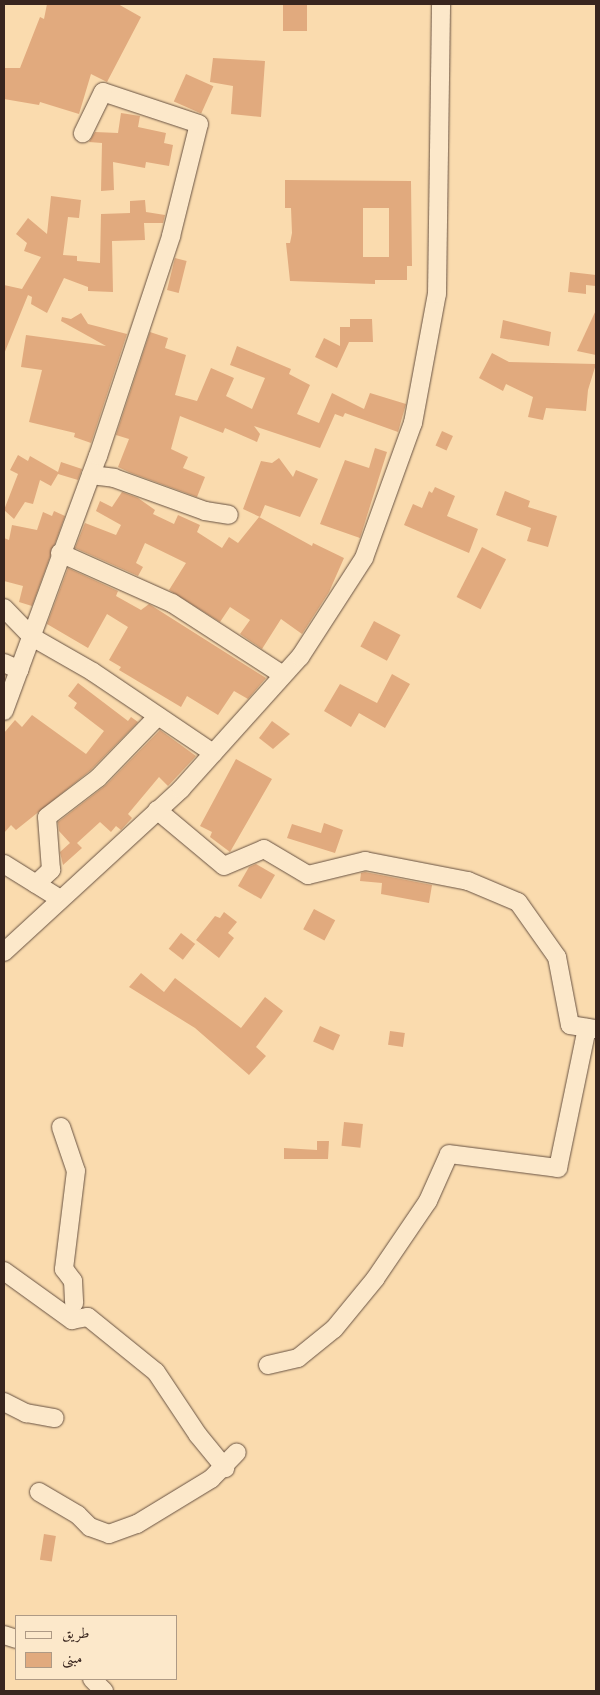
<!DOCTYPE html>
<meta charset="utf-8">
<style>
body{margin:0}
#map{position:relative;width:600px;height:1695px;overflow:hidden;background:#fadbae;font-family:"EB Garamond",Amiri,serif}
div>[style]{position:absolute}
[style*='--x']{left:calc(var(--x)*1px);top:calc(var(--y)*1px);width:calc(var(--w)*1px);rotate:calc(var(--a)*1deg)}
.building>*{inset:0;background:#e1aa7e;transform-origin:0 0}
.roads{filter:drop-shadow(0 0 1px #685242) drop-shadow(0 0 1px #685242)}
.minor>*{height:18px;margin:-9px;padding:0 9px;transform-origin:9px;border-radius:9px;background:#fce8ca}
span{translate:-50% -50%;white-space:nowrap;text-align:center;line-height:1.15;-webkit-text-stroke:4.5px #fce8ca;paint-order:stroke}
.frame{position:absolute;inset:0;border:5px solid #38251e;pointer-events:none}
.legend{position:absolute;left:15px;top:1615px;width:162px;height:65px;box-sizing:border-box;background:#fce8ca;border:1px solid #ae9a85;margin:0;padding:6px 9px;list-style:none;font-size:15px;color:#38251e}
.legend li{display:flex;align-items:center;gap:10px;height:25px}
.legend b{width:25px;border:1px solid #ae9a85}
</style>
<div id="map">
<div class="building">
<div style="clip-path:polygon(47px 4px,118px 4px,141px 17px,107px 82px,91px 74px,79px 114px,40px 102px,39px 105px,4px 99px,4px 68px,20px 68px,40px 17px,44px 19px)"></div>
<div style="left:283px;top:4px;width:24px;height:27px"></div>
<div style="clip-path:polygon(213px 58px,265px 61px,261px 117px,231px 114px,233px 86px,210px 82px)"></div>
<div style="left:186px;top:74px;width:30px;height:30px;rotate:24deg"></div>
<div style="clip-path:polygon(121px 113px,140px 116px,138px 127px,166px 133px,164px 143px,173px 145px,169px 166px,146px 162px,145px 168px,113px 162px,114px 190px,101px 191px,102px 143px,89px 142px,95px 132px,118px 133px)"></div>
<div style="clip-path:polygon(evenodd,285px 180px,411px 181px,412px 266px,407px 266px,407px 280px,375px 280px,375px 284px,290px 281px,286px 243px,290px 243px,292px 233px,291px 208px,285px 208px,285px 180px,363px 208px,389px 208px,389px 257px,363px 257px,363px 208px)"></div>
<div style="clip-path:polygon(51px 196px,81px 200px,79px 218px,68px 217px,63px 255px,77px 256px,77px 261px,100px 263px,101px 214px,130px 213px,130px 201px,145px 200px,146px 212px,165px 215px,163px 223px,144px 223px,145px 240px,112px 241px,113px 292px,88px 291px,88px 287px,64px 278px,47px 313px,31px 304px,32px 297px,28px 295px,4px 354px,4px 285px,22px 289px,41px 257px,24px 251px,27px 243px,16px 234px,28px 218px,47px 234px)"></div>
<div style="left:175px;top:258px;width:12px;height:33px;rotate:14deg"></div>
<div style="clip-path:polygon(570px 272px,596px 275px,596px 286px,586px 285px,586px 294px,568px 292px)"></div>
<div style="clip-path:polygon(596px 310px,596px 355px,577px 351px)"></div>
<div style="clip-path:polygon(81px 313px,88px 324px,127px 334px,91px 443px,74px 437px,75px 433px,29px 422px,42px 370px,21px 367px,26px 335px,106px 346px,61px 321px,62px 317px,71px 319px)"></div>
<div style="clip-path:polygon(350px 319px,372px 319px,373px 342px,349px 342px,337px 368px,315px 357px,324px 338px,340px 346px,340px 327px,350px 327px)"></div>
<div style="clip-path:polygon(503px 320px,551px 332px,549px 346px,500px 338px)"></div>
<div style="clip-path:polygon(150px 332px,168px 338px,165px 348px,186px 355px,175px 395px,197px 401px,211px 368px,234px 378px,226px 396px,252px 409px,265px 378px,230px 365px,237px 346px,291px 369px,289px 374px,310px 385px,297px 414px,319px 423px,332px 393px,364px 409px,370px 393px,406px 404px,398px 432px,345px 413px,343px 417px,335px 414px,320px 448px,254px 426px,260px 434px,257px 442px,225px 428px,223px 433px,180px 416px,171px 449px,188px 457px,183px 468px,205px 477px,197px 497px,131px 473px,118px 467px,129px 439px,116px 435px)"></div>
<div style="clip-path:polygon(492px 353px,509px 362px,596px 364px,588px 390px,586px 411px,546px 408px,543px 420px,528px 417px,533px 397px,506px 384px,503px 391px,479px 378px)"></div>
<div style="left:442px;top:431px;width:12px;height:16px;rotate:24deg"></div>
<div style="clip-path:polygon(375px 448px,387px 452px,360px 538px,320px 524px,345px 460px,369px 468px)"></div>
<div style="clip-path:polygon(18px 455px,28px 461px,30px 456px,58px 472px,61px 462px,82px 469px,78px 480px,58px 474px,51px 486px,40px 480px,33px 504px,25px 502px,14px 519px,4px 510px,18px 474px,10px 470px)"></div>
<div style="clip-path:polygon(279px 458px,293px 477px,296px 470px,318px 479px,300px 517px,265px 505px,260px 517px,243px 509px,261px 461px,272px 463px)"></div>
<div style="clip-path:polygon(435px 487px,455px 496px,447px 516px,478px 529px,469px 553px,404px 525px,413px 504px,422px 508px,429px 491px,432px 493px)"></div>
<div style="clip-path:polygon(505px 491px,530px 501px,528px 507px,557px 516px,548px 547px,527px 541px,531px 528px,496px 515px)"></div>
<div style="clip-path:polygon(122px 492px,138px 498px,155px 510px,153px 514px,174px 524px,178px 515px,200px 525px,197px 532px,222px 548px,229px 537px,238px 543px,259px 517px,312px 546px,313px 543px,344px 558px,329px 592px,302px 634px,281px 619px,262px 649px,240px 634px,250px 620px,230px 607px,220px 622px,169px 590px,186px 563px,145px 543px,136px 563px,143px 567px,138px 576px,75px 548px,85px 523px,116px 535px,121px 525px,96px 511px,100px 501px,112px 507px)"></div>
<div style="clip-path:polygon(54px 511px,65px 516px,32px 606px,19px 602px,23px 586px,4px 581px,4px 538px,9px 540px,12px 525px,37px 530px,43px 512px,52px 516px)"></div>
<div style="left:482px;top:547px;width:27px;height:56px;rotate:27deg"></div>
<div style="clip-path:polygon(68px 568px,118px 591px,116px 596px,141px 610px,149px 604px,266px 678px,248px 699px,234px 691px,218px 715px,187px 696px,181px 707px,119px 670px,121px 667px,109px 660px,128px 627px,107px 614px,88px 648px,47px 624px)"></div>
<div style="left:374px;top:621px;width:30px;height:29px;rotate:28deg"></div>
<div style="clip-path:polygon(392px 674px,410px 684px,385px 728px,359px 713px,351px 727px,324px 711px,340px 684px,377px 703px)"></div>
<div style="clip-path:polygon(78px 683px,128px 721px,131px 717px,138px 722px,91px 770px,16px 830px,11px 825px,4px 833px,4px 733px,15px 720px,22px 727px,32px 715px,86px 754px,104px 731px,74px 708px,77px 703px,68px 696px)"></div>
<div style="clip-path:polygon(272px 721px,290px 734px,273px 749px,259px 738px)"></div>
<div style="clip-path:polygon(160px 730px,196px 756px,168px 786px,159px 777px,128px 814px,132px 818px,121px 830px,116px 826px,111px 832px,100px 822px,77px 843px,82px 848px,63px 865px,60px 852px,70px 843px,59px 831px,58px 822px,106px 785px)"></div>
<div style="clip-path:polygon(236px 759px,272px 779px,230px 852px,210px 837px,212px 832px,200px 826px)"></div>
<div style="clip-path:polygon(324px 823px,343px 830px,335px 853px,287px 838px,292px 824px,321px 833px)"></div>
<div style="clip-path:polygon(256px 864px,275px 875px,261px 899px,238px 886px,249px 867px)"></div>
<div style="clip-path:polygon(365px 872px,432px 885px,429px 903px,381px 894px,382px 883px,360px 881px,361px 873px)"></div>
<div style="left:314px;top:909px;width:24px;height:23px;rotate:28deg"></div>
<div style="clip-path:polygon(224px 912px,237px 922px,228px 933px,234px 938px,219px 958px,196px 940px,215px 916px,220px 918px)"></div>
<div style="left:181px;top:933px;width:18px;height:20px;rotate:38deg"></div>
<div style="clip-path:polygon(141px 973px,164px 992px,175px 978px,241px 1028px,265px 997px,283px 1011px,256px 1047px,266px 1056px,249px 1075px,195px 1028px,129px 987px)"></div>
<div style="left:320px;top:1026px;width:22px;height:17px;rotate:24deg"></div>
<div style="left:390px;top:1031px;width:15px;height:14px;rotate:8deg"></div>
<div style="left:344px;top:1122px;width:19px;height:24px;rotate:6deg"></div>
<div style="clip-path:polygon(317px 1141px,329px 1141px,328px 1159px,284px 1159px,284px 1148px,317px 1150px)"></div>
<div style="left:44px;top:1534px;width:12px;height:26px;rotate:9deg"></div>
</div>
<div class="roads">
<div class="minor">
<div style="--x:91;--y:475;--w:23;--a:7"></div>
<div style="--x:114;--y:478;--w:97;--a:19.9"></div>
<div style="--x:205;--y:511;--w:24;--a:9"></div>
<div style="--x:60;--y:553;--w:123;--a:24.1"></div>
<div style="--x:172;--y:603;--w:132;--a:33"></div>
<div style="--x:4;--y:608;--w:40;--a:46"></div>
<div style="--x:32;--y:637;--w:70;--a:29.8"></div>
<div style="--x:93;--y:672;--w:145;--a:34"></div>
<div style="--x:4;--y:663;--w:17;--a:24"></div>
<div style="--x:4;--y:711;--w:272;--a:-69.8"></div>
<div style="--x:98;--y:456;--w:232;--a:-71.6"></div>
<div style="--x:171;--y:236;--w:115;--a:-76"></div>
<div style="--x:199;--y:124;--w:101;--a:-161.6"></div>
<div style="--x:103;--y:92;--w:46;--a:116"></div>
<div style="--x:157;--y:810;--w:87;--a:39.9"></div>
<div style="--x:224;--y:866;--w:43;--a:-23"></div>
<div style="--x:264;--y:849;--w:51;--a:30.6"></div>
<div style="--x:308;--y:875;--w:59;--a:-13.8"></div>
<div style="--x:365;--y:861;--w:105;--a:11"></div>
<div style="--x:468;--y:881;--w:54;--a:22.8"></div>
<div style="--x:518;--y:902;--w:67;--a:54.7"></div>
<div style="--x:557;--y:957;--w:69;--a:79.2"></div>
<div style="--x:570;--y:1025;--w:26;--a:9"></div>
<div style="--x:4;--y:864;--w:66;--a:32"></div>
<div style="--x:36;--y:884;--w:21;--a:-43"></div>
<div style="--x:51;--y:870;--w:53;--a:-94.3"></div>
<div style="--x:47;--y:817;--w:64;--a:-37.4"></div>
<div style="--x:98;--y:778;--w:86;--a:-45.9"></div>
<div style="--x:4;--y:952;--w:241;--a:-42.6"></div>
<div style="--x:181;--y:789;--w:178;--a:-48"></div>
<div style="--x:300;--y:657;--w:118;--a:-57.1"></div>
<div style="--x:364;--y:558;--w:144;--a:-70.1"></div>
<div style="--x:413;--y:423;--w:131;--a:-79.5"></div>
<div style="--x:437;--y:294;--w:290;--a:-89.2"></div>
<div style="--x:61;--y:1127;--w:46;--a:71.2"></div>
<div style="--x:76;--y:1171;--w:99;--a:97"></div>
<div style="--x:64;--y:1269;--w:15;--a:53"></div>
<div style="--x:73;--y:1281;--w:22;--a:87"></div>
<div style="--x:4;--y:1271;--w:84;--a:35.8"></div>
<div style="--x:72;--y:1320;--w:16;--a:-11"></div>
<div style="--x:88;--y:1317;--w:87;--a:39"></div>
<div style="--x:156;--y:1372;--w:76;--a:56.3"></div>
<div style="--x:198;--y:1435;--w:43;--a:50.7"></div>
<div style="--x:268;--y:1365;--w:31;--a:-13"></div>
<div style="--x:298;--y:1358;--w:46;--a:-38.9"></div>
<div style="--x:334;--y:1329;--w:65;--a:-50.6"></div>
<div style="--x:375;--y:1279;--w:94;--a:-55.8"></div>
<div style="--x:428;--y:1201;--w:51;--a:-65.9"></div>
<div style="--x:449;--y:1154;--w:110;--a:7.3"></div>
<div style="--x:558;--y:1168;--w:143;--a:-78.3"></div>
<div style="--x:4;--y:1402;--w:25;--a:27"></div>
<div style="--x:26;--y:1413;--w:29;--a:10"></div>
<div style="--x:39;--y:1492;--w:45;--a:30.5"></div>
<div style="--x:78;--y:1515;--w:17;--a:45"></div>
<div style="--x:90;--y:1527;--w:20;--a:20"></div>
<div style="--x:109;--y:1534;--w:30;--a:-20"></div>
<div style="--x:137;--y:1524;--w:87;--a:-31.3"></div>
<div style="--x:211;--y:1479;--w:37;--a:-46"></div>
<div style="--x:4;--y:1635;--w:13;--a:18"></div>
<div style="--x:92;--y:1679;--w:17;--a:45"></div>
</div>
</div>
<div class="frame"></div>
<ul class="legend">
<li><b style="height:6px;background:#fce8ca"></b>طريق</li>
<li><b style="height:14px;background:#e1aa7e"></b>مبنى</li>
</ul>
</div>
